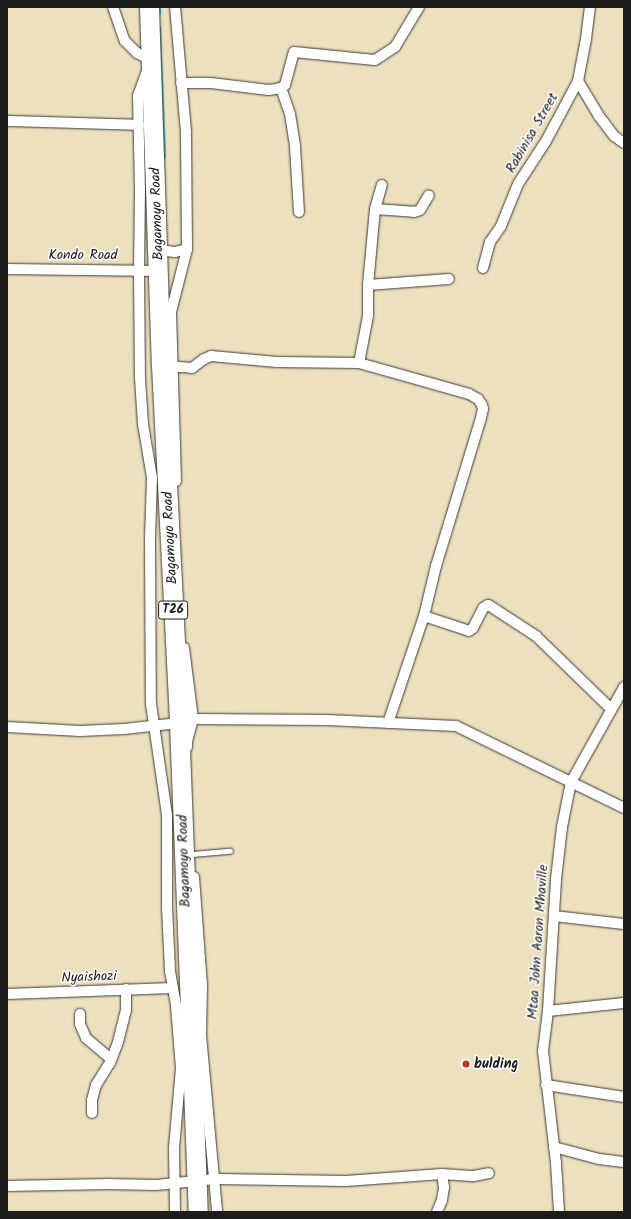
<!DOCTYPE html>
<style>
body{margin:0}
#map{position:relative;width:631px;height:1219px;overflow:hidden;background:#ece0bf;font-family:Kalam,sans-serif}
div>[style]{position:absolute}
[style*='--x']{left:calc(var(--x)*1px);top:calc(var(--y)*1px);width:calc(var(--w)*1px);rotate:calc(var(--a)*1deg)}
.stream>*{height:3px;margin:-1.5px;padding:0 1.5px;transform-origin:1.5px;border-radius:1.5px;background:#43b3bd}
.roads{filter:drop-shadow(0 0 1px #3b3934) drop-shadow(0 0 1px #3b3934)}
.lane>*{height:5px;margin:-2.5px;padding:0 2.5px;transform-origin:2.5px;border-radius:2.5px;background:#fff}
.street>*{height:10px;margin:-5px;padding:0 5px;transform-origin:5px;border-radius:5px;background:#fff}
.highway>*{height:19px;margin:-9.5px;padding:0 9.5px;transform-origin:9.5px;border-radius:9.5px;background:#fff}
.dots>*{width:11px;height:11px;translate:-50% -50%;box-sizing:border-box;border:2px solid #fff;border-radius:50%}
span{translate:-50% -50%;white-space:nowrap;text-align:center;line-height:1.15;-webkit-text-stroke:3px #fff;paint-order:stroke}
.shield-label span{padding:1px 3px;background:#fff;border:1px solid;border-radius:3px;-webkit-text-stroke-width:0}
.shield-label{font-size:13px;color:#1c1c1c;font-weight:700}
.street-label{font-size:14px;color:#1c1c1c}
.poi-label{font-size:14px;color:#1c1c1c;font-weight:700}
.left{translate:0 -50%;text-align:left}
.frame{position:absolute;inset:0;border:8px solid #1c1c1c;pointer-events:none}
</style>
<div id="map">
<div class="stream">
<div style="--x:159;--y:7;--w:6;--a:90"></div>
<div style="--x:159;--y:26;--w:131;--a:87.8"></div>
</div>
<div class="roads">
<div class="lane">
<div style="--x:192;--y:854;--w:38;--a:-5"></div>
</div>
<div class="street">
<div style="--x:113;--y:7;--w:36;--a:71"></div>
<div style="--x:125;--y:41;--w:17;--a:45"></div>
<div style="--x:137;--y:53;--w:16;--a:27"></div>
<div style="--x:151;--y:60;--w:37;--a:110"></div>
<div style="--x:138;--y:95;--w:94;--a:88.8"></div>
<div style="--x:140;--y:189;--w:81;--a:90.7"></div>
<div style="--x:139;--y:270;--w:108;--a:89.5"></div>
<div style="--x:140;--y:378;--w:46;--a:86.3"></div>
<div style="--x:143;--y:424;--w:55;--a:80.5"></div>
<div style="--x:152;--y:478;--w:61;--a:91.9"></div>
<div style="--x:150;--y:539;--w:165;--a:89.7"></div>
<div style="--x:151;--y:704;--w:112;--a:81.8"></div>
<div style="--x:167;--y:815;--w:92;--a:90"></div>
<div style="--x:167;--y:907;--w:64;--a:87.3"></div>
<div style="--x:170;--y:971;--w:36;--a:80"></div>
<div style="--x:176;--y:1006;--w:62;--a:85.4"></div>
<div style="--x:181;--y:1068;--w:80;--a:95"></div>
<div style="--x:174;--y:1148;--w:64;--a:89.1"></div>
<div style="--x:578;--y:81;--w:41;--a:59"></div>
<div style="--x:599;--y:116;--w:25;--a:53"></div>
<div style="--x:614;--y:136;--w:12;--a:35"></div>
<div style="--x:181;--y:83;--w:30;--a:0"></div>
<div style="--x:211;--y:83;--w:58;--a:6.9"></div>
<div style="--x:269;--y:90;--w:12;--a:-9"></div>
<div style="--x:281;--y:88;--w:5;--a:-37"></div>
<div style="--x:285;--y:85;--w:34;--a:-75"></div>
<div style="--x:294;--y:52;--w:81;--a:5.6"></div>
<div style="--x:375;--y:60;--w:24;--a:-33"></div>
<div style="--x:395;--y:47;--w:47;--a:-59"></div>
<div style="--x:281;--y:88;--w:28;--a:71"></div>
<div style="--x:290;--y:114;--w:33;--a:81"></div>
<div style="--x:295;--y:147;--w:65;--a:86.5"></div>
<div style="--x:7;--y:121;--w:132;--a:1.7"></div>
<div style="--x:375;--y:209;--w:39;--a:4"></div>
<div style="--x:414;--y:212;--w:6;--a:-18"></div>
<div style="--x:420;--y:210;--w:17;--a:-59"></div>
<div style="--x:158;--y:250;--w:17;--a:7"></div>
<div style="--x:175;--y:252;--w:12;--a:-14"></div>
<div style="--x:187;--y:249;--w:117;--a:-90.5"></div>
<div style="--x:186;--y:132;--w:125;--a:-95"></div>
<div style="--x:483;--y:268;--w:27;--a:-75"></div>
<div style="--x:490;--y:242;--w:19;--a:-55"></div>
<div style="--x:501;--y:226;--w:45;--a:-68"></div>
<div style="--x:518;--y:184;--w:51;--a:-56.9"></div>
<div style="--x:546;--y:141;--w:68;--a:-61.9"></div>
<div style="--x:578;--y:81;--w:43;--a:-79.2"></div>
<div style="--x:586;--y:39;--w:32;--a:-83"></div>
<div style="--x:7;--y:269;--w:152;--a:0.8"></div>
<div style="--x:368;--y:285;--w:81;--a:-4.2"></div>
<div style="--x:359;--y:363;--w:48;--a:-79.2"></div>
<div style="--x:368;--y:316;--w:31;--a:-90"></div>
<div style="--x:368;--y:285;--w:76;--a:-84.7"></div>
<div style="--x:375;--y:209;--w:25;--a:-74"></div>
<div style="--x:165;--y:366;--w:27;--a:4"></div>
<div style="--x:192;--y:368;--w:15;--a:-37"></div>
<div style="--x:204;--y:359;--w:8;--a:-23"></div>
<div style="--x:211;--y:356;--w:66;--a:5.2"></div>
<div style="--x:277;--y:362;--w:82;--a:0.7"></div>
<div style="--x:359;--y:363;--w:114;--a:15.7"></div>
<div style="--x:469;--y:394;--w:10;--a:29"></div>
<div style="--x:478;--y:399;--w:7;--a:56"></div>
<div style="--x:482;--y:405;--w:4;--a:76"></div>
<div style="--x:483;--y:409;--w:9;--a:103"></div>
<div style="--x:481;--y:418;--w:155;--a:106.9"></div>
<div style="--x:436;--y:566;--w:51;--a:103.5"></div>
<div style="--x:424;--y:616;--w:113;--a:108.6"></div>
<div style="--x:176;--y:481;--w:169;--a:-91.7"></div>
<div style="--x:171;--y:312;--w:65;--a:-75.7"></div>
<div style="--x:424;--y:616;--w:47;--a:18.4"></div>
<div style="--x:469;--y:631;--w:5;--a:-37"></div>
<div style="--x:473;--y:628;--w:22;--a:-63"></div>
<div style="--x:483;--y:608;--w:6;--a:-31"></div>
<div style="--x:488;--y:605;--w:2;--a:27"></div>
<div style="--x:490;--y:606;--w:55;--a:33.1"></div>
<div style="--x:536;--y:636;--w:105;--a:44.2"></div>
<div style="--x:184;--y:648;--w:72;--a:82.8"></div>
<div style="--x:193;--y:719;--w:23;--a:105"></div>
<div style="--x:187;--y:741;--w:6;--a:90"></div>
<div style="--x:7;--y:727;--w:73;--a:3.1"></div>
<div style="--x:80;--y:731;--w:44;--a:-2.6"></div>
<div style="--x:124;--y:729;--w:55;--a:-6.2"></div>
<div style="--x:179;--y:723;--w:15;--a:-16"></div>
<div style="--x:193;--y:719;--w:134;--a:0.4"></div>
<div style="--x:327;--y:720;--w:129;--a:2.7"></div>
<div style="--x:456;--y:726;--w:187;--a:26"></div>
<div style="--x:194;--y:877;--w:108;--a:85.8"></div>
<div style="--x:202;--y:985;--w:50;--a:91.1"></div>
<div style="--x:201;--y:1035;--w:178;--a:84.8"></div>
<div style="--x:554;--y:916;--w:70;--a:6.5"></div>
<div style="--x:7;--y:994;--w:166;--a:-2.1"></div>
<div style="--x:548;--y:1011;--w:76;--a:-6"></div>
<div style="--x:80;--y:1014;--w:10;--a:90"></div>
<div style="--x:80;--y:1024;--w:15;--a:67"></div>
<div style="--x:86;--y:1038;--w:33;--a:40"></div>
<div style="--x:546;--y:1085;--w:79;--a:8.7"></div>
<div style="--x:92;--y:1113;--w:13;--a:-90"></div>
<div style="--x:92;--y:1100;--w:16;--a:-75"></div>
<div style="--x:96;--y:1085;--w:26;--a:-58"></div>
<div style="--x:110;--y:1063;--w:22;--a:-69"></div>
<div style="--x:118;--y:1042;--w:33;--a:-76"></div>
<div style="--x:126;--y:1010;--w:21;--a:-90"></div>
<div style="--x:554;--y:1147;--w:47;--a:14.9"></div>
<div style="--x:599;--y:1159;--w:25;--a:7"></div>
<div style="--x:7;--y:1186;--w:101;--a:-1.1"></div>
<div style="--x:108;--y:1184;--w:48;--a:1.2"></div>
<div style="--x:156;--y:1185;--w:60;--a:-5.7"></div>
<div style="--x:216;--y:1179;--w:130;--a:0.9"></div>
<div style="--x:346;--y:1181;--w:96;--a:-4.2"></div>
<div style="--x:442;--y:1174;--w:32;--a:4"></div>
<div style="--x:474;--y:1176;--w:15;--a:-11"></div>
<div style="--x:437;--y:1212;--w:13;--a:-67"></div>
<div style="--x:442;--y:1200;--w:13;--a:-81"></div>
<div style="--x:444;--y:1187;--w:13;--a:-99"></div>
<div style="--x:559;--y:1212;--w:49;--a:-93.5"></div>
<div style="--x:556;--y:1163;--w:113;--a:-96.6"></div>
<div style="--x:543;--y:1051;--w:40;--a:-82.9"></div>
<div style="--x:548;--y:1011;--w:132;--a:-86.5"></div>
<div style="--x:556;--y:879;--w:52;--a:-83.4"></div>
<div style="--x:562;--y:827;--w:46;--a:-78.7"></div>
<div style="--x:571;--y:782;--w:109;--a:-60.8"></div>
</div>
<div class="highway">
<div style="--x:149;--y:7;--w:358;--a:88.1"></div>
<div style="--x:161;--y:365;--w:358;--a:87.1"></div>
<div style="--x:179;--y:723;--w:489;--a:87.8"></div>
</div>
</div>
<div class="dots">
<div style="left:466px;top:1064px;background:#c8321e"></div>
</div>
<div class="shield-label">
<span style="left:173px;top:610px">T26</span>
</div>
<div class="street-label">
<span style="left:532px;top:133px;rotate:-60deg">Rabinisa Street</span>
<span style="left:157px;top:214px;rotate:-92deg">Bagamoyo Road</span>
<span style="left:83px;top:255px">Kondo Road</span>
<span style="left:170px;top:538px;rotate:-93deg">Bagamoyo Road</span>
<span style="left:184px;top:861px;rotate:-92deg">Bagamoyo Road</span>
<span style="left:538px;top:942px;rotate:-86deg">Mtaa John Aaron Mhaville</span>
<span style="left:89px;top:977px;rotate:-2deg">Nyaishozi</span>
</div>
<div class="poi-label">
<span class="left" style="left:474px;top:1064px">bulding</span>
</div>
<div class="frame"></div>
</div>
